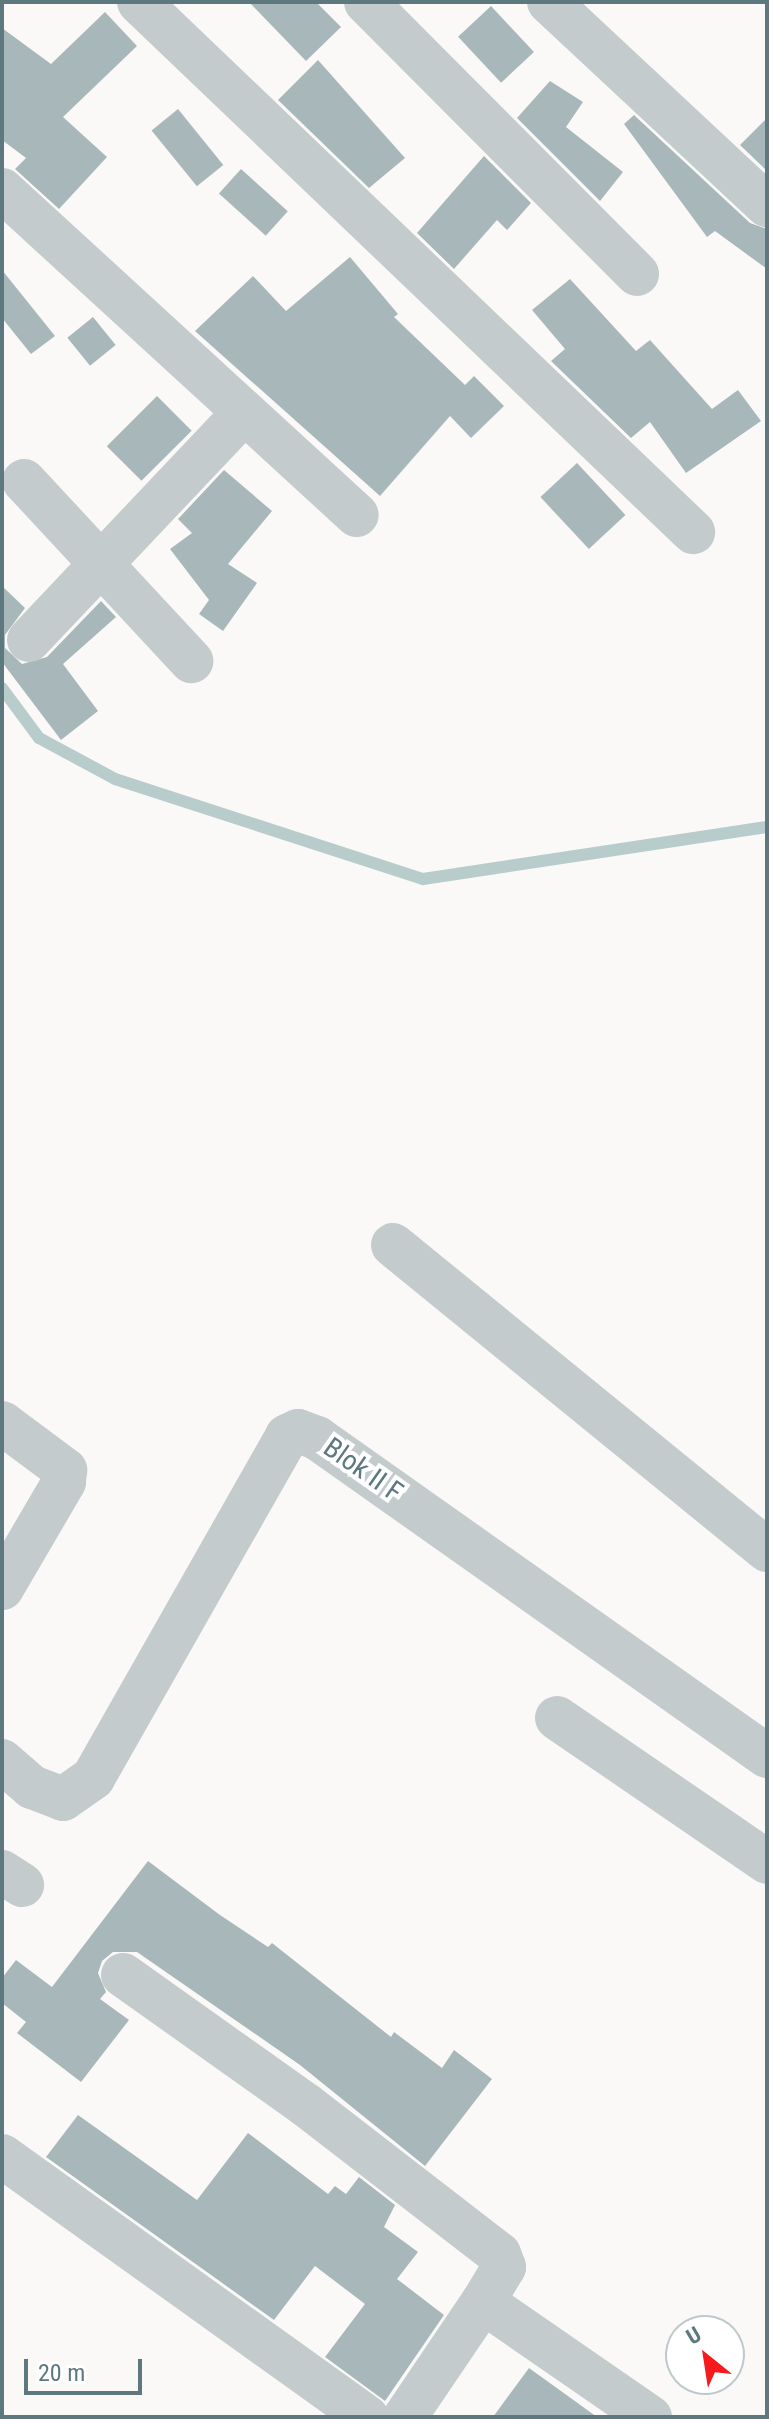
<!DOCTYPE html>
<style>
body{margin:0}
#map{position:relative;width:769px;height:2419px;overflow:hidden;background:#faf9f7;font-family:"Roboto Condensed",sans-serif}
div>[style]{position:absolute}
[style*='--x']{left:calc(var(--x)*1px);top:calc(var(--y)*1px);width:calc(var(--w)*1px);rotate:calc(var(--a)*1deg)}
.stream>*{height:12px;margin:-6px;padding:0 6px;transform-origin:6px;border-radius:6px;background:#b8cccc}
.building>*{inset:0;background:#a8b8ba;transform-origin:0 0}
.minor>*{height:44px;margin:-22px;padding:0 22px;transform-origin:22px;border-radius:22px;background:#c4cbcd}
span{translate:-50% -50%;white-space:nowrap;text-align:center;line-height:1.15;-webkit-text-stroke:8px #fff;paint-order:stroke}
.street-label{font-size:28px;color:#5d787f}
.frame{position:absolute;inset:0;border:4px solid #5d787f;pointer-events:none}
.north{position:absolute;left:665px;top:2315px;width:80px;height:80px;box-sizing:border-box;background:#fff;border:2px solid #bec9cc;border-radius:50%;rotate:330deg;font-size:22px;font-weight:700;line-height:32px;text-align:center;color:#5d787f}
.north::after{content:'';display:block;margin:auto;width:28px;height:36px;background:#f61a1c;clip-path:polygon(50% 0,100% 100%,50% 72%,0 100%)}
.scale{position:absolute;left:24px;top:2359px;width:118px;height:36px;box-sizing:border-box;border:4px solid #5d787f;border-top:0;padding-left:10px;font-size:24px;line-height:28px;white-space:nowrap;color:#5d787f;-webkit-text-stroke:6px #fff;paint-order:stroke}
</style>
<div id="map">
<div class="stream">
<div style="--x:2;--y:688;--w:62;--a:53.5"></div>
<div style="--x:39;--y:738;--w:86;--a:28.3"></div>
<div style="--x:115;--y:779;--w:324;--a:18"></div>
<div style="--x:423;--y:879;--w:348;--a:-8.6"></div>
</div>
<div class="building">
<div style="clip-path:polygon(249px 2px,316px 2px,341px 27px,306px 61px)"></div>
<div style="left:491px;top:6px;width:63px;height:45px;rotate:47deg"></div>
<div style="clip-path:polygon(105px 12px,137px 46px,63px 117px,107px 157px,59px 209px,15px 169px,26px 158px,2px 140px,2px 28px,51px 64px)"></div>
<div style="clip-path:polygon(318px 60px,405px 158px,369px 188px,278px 100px)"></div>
<div style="clip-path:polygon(550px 81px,583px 102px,566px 127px,623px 172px,600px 201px,517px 118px)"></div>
<div style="left:178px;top:109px;width:72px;height:34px;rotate:51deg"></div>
<div style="clip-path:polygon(634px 115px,750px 223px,767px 229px,767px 269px,715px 231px,707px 237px,624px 124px)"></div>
<div style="clip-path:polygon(767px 118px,767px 171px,740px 145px)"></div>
<div style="clip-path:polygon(484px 156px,531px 203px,507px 230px,497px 220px,454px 269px,417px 233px)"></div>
<div style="left:241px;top:169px;width:63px;height:33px;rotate:42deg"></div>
<div style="clip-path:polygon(350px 257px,398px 314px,394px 317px,465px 385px,474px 376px,504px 406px,471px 438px,450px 416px,380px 496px,195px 331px,253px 276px,286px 311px)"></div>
<div style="clip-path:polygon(2px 270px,55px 336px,31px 354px,2px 318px)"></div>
<div style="clip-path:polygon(570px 279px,636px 351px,650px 340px,712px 409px,738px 390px,761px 421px,686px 473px,650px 422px,631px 438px,551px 361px,565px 349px,532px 310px)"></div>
<div style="left:93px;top:317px;width:36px;height:33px;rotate:51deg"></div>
<div style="left:157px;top:396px;width:49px;height:71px;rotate:45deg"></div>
<div style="left:577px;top:463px;width:71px;height:50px;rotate:47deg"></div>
<div style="clip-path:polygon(224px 470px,272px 511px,228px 564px,257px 583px,223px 631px,199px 614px,209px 600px,170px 549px,192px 533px,178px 519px)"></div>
<div style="clip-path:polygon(2px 586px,25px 608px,5px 635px,5px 648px,22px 664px,47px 657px,101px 601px,116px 617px,63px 664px,98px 711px,61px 740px,2px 662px)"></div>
<div style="clip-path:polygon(148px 1861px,220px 1915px,268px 1947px,272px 1943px,391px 2037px,394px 2032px,442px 2068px,454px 2050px,492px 2079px,425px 2166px,300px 2065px,137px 1952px,113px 1952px,102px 1961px,98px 1973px,106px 1992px,100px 1999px,129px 2020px,81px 2082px,17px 2033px,26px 2022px,2px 2003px,2px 1978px,16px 1960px,52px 1987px)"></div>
<div style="clip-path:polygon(78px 2115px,197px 2200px,248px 2133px,328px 2194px,335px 2186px,346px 2194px,359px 2177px,395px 2205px,384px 2227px,418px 2252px,397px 2279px,444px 2315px,385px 2401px,325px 2357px,365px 2304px,315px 2266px,274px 2320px,46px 2157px)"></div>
<div style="clip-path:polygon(529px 2368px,597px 2417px,493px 2417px)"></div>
</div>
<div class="minor">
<div style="--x:139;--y:2;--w:767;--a:43.73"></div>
<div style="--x:366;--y:2;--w:384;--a:45.1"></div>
<div style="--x:549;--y:2;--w:298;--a:43"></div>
<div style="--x:2;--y:190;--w:481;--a:42.5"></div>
<div style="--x:24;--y:481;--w:246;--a:47.1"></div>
<div style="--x:29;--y:640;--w:311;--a:-46.6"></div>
<div style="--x:393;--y:1245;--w:483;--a:39.2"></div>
<div style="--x:2;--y:1423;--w:79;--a:36.7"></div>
<div style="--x:65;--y:1470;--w:12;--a:95"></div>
<div style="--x:64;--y:1482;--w:123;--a:120.3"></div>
<div style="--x:557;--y:1718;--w:255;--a:34.4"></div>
<div style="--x:2;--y:1761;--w:40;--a:41"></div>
<div style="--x:32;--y:1787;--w:33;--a:21"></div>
<div style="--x:63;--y:1799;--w:37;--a:-35"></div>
<div style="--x:93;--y:1778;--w:393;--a:-60.4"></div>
<div style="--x:287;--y:1436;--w:12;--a:-24"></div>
<div style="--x:298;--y:1431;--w:20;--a:20"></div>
<div style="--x:317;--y:1438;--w:551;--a:35.25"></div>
<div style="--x:2;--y:1872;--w:24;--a:33"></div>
<div style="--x:123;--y:1975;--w:224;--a:35.4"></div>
<div style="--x:306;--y:2105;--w:244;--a:37.7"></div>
<div style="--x:499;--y:2254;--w:14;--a:69"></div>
<div style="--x:504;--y:2267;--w:41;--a:121"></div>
<div style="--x:2;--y:2156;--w:449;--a:35.6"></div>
<div style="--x:405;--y:2417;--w:139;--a:-55.9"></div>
<div style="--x:483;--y:2302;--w:203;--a:34.6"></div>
</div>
<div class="street-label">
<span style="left:363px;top:1470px;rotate:35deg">Blok II F</span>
</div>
<div class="frame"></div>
<div class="north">U</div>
<div class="scale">20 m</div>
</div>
